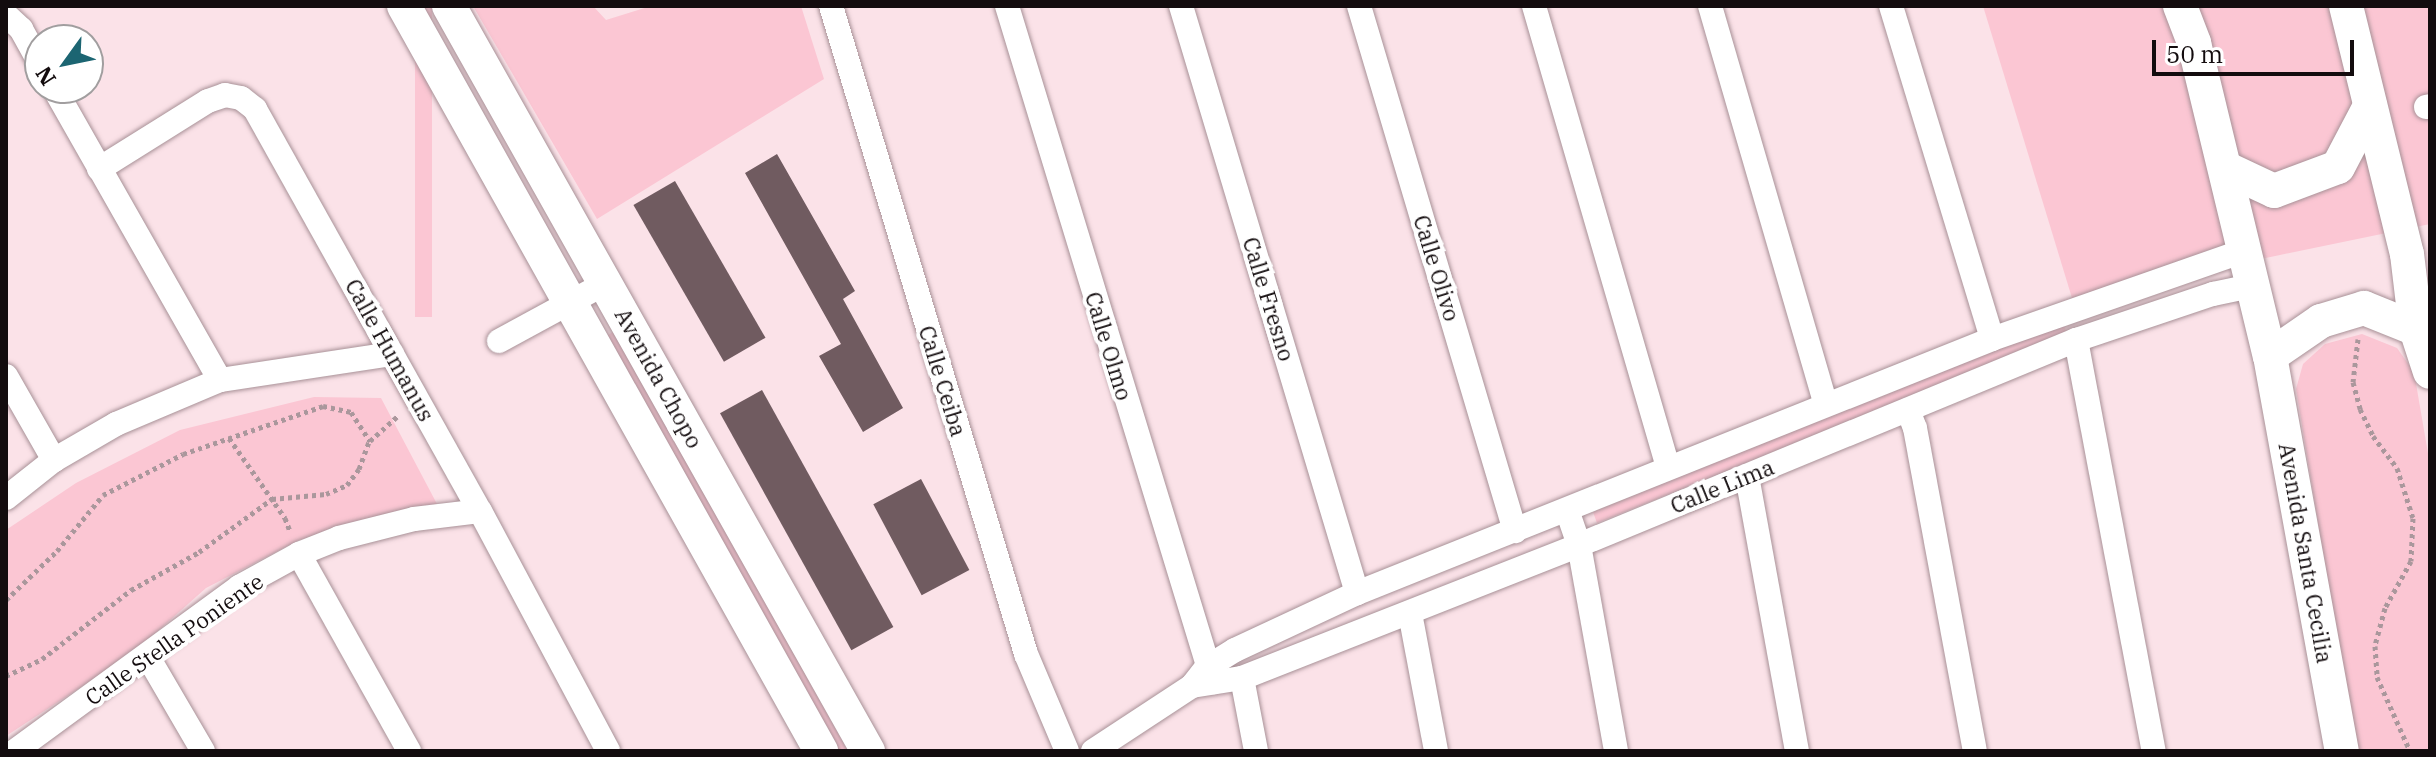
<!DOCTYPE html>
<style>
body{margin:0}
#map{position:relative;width:2436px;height:757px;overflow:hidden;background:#fbe2e8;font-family:"IBM Plex Serif",serif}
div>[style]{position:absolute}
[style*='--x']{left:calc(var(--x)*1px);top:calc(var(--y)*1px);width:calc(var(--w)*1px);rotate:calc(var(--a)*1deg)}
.green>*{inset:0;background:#fbc6d3;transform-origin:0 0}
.building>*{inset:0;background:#705b60;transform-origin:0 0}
.path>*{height:5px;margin-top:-2.5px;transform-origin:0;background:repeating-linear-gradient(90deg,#aa979c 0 4px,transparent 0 8px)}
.roads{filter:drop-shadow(0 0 2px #a89197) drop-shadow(0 0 2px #a89197)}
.street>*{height:24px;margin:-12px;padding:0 12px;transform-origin:12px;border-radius:12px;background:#fff}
.secondary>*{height:34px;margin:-17px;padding:0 17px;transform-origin:17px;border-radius:17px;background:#fff}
span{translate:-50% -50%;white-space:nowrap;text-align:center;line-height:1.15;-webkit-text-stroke:8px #fff;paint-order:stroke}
.street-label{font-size:22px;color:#130c0e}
.frame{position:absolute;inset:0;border:8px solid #130c0e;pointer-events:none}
.north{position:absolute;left:24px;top:24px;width:80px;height:80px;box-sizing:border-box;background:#fff;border:2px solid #a19e9f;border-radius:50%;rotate:237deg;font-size:22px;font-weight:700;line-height:32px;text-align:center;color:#130c0e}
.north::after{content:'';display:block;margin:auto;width:28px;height:36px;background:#1c6572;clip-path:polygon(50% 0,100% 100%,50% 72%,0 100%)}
.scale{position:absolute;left:2152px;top:40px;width:202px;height:36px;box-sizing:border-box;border:4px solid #130c0e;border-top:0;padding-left:10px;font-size:24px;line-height:28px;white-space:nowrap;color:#130c0e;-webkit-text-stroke:6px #fff;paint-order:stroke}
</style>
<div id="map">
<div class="green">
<div style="left:415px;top:6px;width:17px;height:311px"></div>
<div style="clip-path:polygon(473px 6px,593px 6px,606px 20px,651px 6px,801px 6px,824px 79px,597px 219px)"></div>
<div style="clip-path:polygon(1983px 6px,2430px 6px,2430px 224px,2072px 298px)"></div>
<div style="clip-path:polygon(2062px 319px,2067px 334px,1597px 523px,1593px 512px)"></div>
<div style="left:615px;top:331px;width:479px;height:16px;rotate:61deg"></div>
<div style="clip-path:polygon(2362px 334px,2397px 348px,2414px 372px,2430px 465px,2430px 751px,2356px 751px,2339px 650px,2296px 389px,2303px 364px,2325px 344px)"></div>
<div style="clip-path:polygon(314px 397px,381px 398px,437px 504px,299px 540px,206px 588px,133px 653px,6px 736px,6px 530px,76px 483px,180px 430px)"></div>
</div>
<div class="building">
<div style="clip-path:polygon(777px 154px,855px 291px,843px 299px,903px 408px,863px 432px,819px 356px,841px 344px,745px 173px)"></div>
<div style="left:675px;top:181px;width:181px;height:48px;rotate:60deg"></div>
<div style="left:762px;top:390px;width:271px;height:48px;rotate:61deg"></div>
<div style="left:921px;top:479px;width:103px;height:54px;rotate:62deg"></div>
</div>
<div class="path">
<div style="--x:2358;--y:339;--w:43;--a:96.6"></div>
<div style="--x:2353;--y:382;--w:28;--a:75"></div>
<div style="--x:2360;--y:409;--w:30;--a:64"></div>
<div style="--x:2373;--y:436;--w:40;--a:53"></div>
<div style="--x:2397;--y:468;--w:52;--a:72.3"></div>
<div style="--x:2413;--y:518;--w:43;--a:92.7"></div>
<div style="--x:2411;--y:561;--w:54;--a:119"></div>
<div style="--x:2385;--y:608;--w:39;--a:105"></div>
<div style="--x:2375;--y:646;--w:31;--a:86"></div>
<div style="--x:2377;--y:677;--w:81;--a:66"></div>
<div style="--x:229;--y:438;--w:98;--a:55"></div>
<div style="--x:285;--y:518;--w:14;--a:69"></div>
<div style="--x:6;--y:600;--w:71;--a:-43.9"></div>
<div style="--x:57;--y:551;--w:72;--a:-50.6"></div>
<div style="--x:103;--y:495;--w:90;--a:-27.1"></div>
<div style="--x:183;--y:454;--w:148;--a:-18.9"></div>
<div style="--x:323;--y:406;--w:29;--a:12"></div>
<div style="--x:351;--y:412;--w:35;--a:57"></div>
<div style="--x:370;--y:441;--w:39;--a:-42"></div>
<div style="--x:6;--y:676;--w:40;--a:-25"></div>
<div style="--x:42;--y:659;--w:113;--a:-37.8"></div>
<div style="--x:131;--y:590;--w:78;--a:-29.2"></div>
<div style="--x:199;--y:552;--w:90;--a:-36"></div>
<div style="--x:272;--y:499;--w:54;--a:-5.3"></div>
<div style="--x:326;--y:494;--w:23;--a:-23"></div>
<div style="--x:347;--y:485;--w:20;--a:-53"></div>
<div style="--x:359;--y:469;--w:30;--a:-70"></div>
</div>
<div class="roads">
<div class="street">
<div style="--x:831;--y:6;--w:677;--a:73.25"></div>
<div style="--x:1026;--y:654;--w:105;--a:67.1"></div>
<div style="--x:1007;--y:6;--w:707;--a:73.05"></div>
<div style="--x:1181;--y:6;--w:613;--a:73.31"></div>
<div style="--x:1359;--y:6;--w:548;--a:73.45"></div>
<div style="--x:1534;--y:6;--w:480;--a:73.8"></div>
<div style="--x:1710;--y:6;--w:413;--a:73.8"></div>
<div style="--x:1891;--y:6;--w:348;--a:73.1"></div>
<div style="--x:6;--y:15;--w:21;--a:43"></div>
<div style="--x:21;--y:29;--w:39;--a:61"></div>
<div style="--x:54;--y:88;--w:336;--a:60.4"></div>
<div style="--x:2426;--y:107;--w:4;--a:-14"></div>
<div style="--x:99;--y:169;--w:128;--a:-32"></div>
<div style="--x:208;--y:101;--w:18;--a:-19"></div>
<div style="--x:225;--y:95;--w:16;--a:11"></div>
<div style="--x:241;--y:98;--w:18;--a:38"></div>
<div style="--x:255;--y:109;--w:461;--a:60.8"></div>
<div style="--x:480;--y:511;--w:272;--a:61.9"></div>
<div style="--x:2076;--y:340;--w:418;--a:79.3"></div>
<div style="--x:499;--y:341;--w:122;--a:-28.5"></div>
<div style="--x:6;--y:376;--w:97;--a:60.3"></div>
<div style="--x:1908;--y:410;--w:19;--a:69"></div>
<div style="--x:1915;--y:428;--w:329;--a:79.5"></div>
<div style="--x:1747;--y:476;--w:280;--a:79.7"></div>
<div style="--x:6;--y:498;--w:61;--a:-38.4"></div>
<div style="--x:54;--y:460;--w:72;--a:-30.1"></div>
<div style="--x:116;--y:424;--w:113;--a:-22.9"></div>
<div style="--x:220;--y:380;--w:174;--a:-8.6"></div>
<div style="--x:1567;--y:510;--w:37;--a:71"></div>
<div style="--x:1579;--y:545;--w:209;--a:79.8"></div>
<div style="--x:299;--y:554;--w:226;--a:60.8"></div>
<div style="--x:1410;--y:613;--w:140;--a:79.3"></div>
<div style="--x:148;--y:657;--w:109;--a:59.7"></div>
<div style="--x:1242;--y:678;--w:74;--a:79.1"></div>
<div style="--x:1192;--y:686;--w:51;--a:-9.1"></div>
<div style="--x:1242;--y:678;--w:362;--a:-21.5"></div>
<div style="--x:1579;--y:545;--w:538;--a:-22.41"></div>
<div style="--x:2076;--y:340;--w:145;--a:-18.6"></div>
<div style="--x:2213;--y:294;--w:40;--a:-12"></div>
<div style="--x:15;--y:751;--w:278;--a:-36.2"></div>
<div style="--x:239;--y:587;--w:68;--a:-28.8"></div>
<div style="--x:299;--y:554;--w:43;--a:-21.8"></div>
<div style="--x:339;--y:538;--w:77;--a:-14.2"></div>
<div style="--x:414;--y:519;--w:66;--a:-6.9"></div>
<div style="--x:1093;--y:751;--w:118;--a:-33.3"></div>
<div style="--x:1192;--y:686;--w:23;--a:-52"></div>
<div style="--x:1206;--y:668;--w:34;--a:-32"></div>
<div style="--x:1235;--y:650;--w:135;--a:-25"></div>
<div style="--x:1357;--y:593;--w:684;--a:-21.8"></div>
<div style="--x:1992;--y:339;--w:266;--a:-19.3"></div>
</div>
<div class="secondary">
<div style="--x:404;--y:6;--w:854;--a:60.76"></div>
<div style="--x:449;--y:6;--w:855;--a:60.65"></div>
<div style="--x:2180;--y:6;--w:40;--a:69"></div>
<div style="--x:2194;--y:43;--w:322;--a:76.4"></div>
<div style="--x:2270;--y:356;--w:402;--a:79.7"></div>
<div style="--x:2346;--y:6;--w:255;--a:76.2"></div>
<div style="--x:2407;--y:254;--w:76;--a:83.2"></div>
<div style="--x:2416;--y:329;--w:45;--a:72"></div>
<div style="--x:2225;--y:168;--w:54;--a:25.1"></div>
<div style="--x:2274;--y:191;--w:68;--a:-20.6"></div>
<div style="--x:2338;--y:167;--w:69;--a:-62.3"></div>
<div style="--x:2270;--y:356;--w:62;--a:-34.5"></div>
<div style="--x:2321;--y:321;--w:45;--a:-16.8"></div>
<div style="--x:2364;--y:308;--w:56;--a:22"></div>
</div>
</div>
<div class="street-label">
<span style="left:1437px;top:268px;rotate:73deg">Calle Olivo</span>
<span style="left:1269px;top:299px;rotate:73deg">Calle Fresno</span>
<span style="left:1109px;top:346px;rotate:73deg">Calle Olmo</span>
<span style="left:390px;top:350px;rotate:61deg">Calle Humanus</span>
<span style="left:659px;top:378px;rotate:61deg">Avenida Chopo</span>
<span style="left:943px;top:381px;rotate:73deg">Calle Ceiba</span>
<span style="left:1722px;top:486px;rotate:-22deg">Calle Lima</span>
<span style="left:2306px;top:553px;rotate:80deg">Avenida Santa Cecilia</span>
<span style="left:174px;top:639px;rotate:-35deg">Calle Stella Poniente</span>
</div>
<div class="frame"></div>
<div class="north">N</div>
<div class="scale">50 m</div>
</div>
